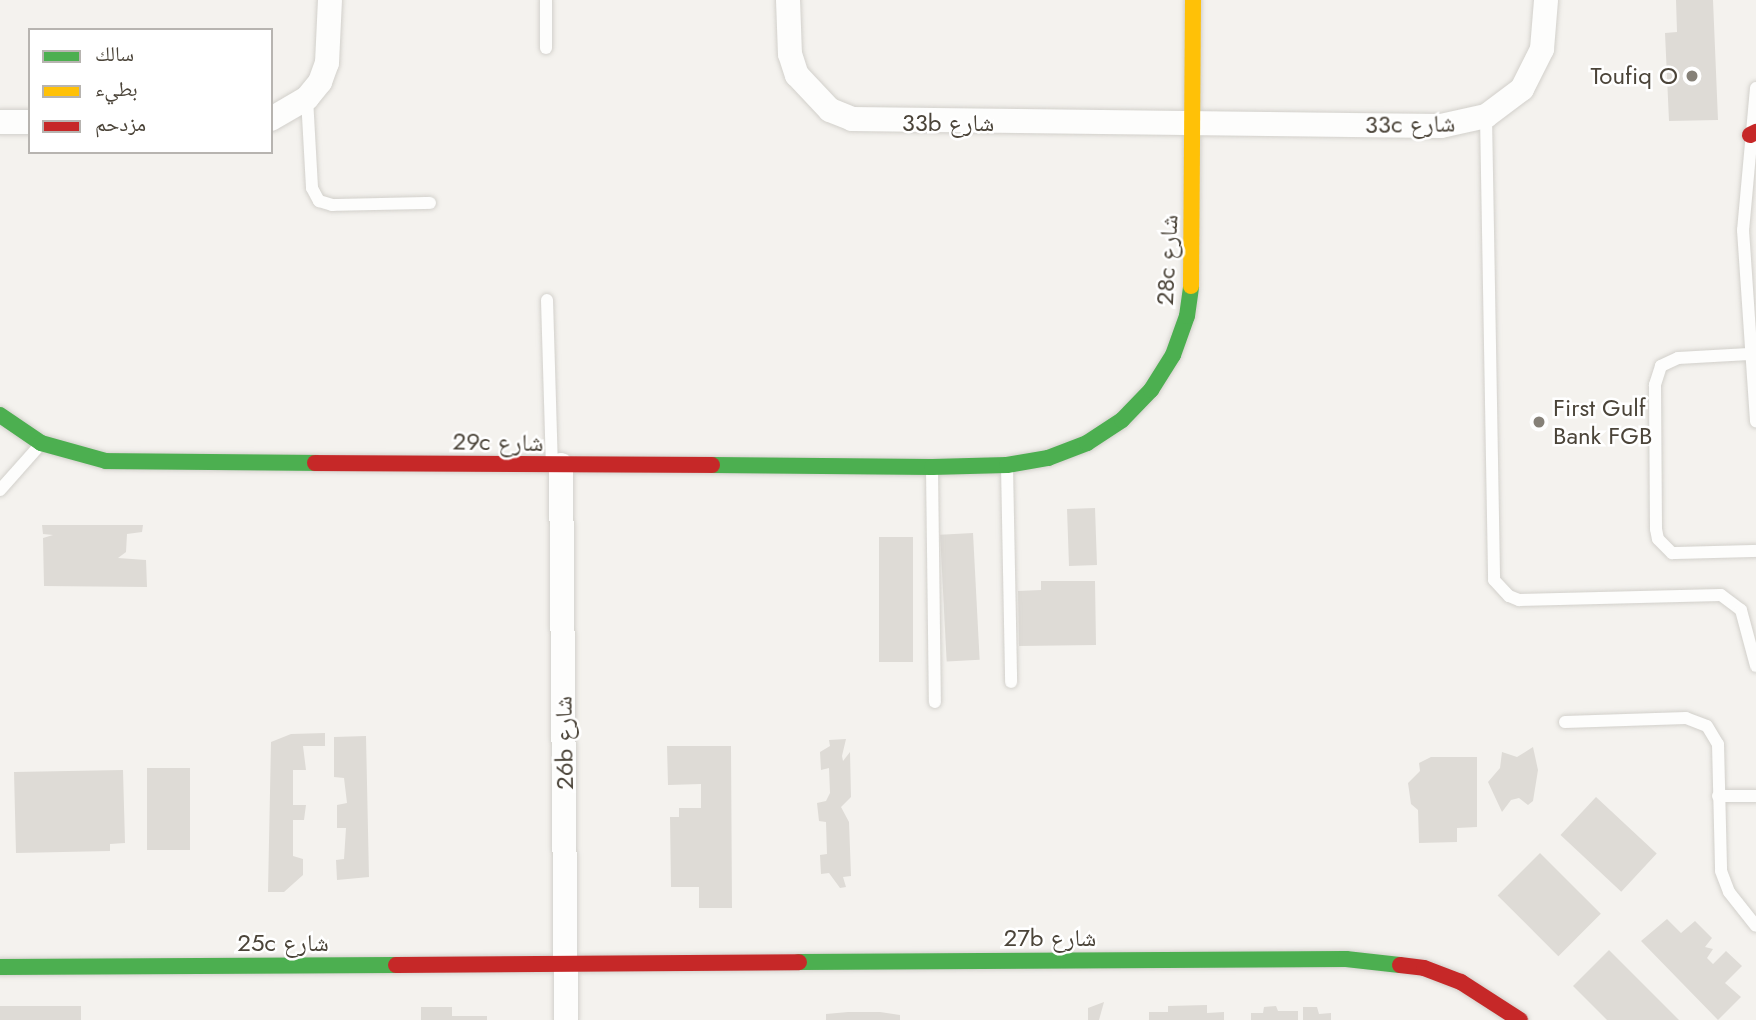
<!DOCTYPE html>
<meta charset="utf-8">
<style>
body{margin:0}
#map{position:relative;width:1756px;height:1020px;overflow:hidden;background:#f4f2ee;font-family:Jost,"Noto Naskh Arabic",sans-serif}
div>[style]{position:absolute}
[style*='--x']{left:calc(var(--x)*1px);top:calc(var(--y)*1px);width:calc(var(--w)*1px);rotate:calc(var(--a)*1deg)}
.building>*{inset:0;background:#dedbd6;transform-origin:0 0}
.roads{filter:drop-shadow(0 0 2px #d2d0cb) drop-shadow(0 0 2px #d2d0cb)}
.lane>*{height:12px;margin:-6px;padding:0 6px;transform-origin:6px;border-radius:6px;background:#fdfdfc}
.street>*{height:24px;margin:-12px;padding:0 12px;transform-origin:12px;border-radius:12px;background:#fdfdfc}
.fast>*{height:16px;margin:-8px;padding:0 8px;transform-origin:8px;border-radius:8px;background:#4caf50}
.slow>*{height:16px;margin:-8px;padding:0 8px;transform-origin:8px;border-radius:8px;background:#ffc107}
.jam>*{height:16px;margin:-8px;padding:0 8px;transform-origin:8px;border-radius:8px;background:#c62828}
.dots>*{width:19px;height:19px;translate:-50% -50%;box-sizing:border-box;border:4px solid #fff;border-radius:50%}
span{translate:-50% -50%;white-space:nowrap;text-align:center;line-height:1.15;-webkit-text-stroke:5px #fff;paint-order:stroke}
.poi-label{font-size:24px;color:#4b4439}
.right{translate:-100% -50%;text-align:right}
.left{translate:0 -50%;text-align:left}
.street-label{font-size:24px;color:#4b4439}
.legend{position:absolute;left:28px;top:28px;width:245px;height:126px;box-sizing:border-box;background:#fff;border:2px solid #b7b4b0;margin:0;padding:9px 12px;list-style:none;font-size:21px;color:#4b4439}
.legend li{display:flex;align-items:center;gap:14px;height:35px}
.legend b{width:35px;border:2px solid #b7b4b0}
</style>
<div id="map">
<div class="building">
<div style="clip-path:polygon(1676px 0,1713px 0,1718px 120px,1669px 121px,1665px 33px,1677px 32px)"></div>
<div style="left:1095px;top:508px;width:57px;height:28px;rotate:88deg"></div>
<div style="clip-path:polygon(42px 525px,143px 525px,142px 532px,127px 534px,126px 552px,118px 558px,146px 560px,147px 587px,44px 586px,43px 538px,53px 535px,43px 534px)"></div>
<div style="left:973px;top:533px;width:127px;height:33px;rotate:87deg"></div>
<div style="left:879px;top:537px;width:34px;height:125px"></div>
<div style="clip-path:polygon(1041px 581px,1095px 581px,1096px 645px,1019px 646px,1018px 591px,1041px 590px)"></div>
<div style="clip-path:polygon(325px 733px,325px 746px,303px 746px,306px 770px,293px 770px,293px 805px,306px 805px,304px 820px,293px 820px,293px 856px,303px 859px,303px 875px,284px 892px,268px 892px,271px 742px,291px 734px)"></div>
<div style="clip-path:polygon(366px 736px,369px 877px,337px 880px,336px 860px,344px 859px,346px 828px,337px 828px,337px 805px,347px 803px,344px 778px,334px 777px,334px 737px)"></div>
<div style="clip-path:polygon(846px 739px,842px 756px,843px 761px,850px 752px,851px 797px,841px 807px,849px 822px,851px 876px,843px 877px,846px 887px,840px 888px,829px 873px,821px 874px,820px 855px,827px 854px,826px 822px,819px 821px,817px 803px,826px 801px,830px 793px,829px 768px,821px 770px,820px 752px,830px 746px,829px 740px)"></div>
<div style="clip-path:polygon(667px 746px,731px 746px,732px 908px,699px 908px,699px 887px,671px 887px,670px 817px,679px 817px,679px 808px,701px 808px,701px 784px,668px 785px)"></div>
<div style="clip-path:polygon(1533px 747px,1538px 770px,1533px 801px,1528px 805px,1519px 798px,1511px 800px,1502px 812px,1488px 782px,1500px 768px,1502px 752px,1517px 757px)"></div>
<div style="clip-path:polygon(1431px 757px,1477px 757px,1477px 827px,1457px 828px,1457px 842px,1419px 843px,1418px 810px,1411px 804px,1408px 783px,1420px 771px,1419px 763px)"></div>
<div style="left:147px;top:768px;width:43px;height:82px"></div>
<div style="clip-path:polygon(123px 770px,125px 843px,110px 844px,110px 851px,16px 853px,14px 772px)"></div>
<div style="left:1596px;top:797px;width:83px;height:52px;rotate:43deg"></div>
<div style="left:1540px;top:853px;width:86px;height:60px;rotate:45deg"></div>
<div style="clip-path:polygon(1667px 919px,1681px 933px,1695px 921px,1712px 938px,1705px 947px,1713px 949px,1707px 958px,1713px 964px,1726px 951px,1742px 966px,1725px 983px,1741px 997px,1718px 1020px,1641px 941px)"></div>
<div style="clip-path:polygon(1609px 950px,1679px 1020px,1607px 1020px,1573px 986px)"></div>
<div style="clip-path:polygon(1104px 1002px,1099px 1020px,1088px 1020px,1088px 1008px)"></div>
<div style="clip-path:polygon(1207px 1005px,1207px 1013px,1224px 1012px,1224px 1020px,1149px 1020px,1149px 1012px,1168px 1012px,1168px 1006px)"></div>
<div style="left:0;top:1006px;width:81px;height:14px"></div>
<div style="clip-path:polygon(1276px 1006px,1278px 1011px,1298px 1011px,1298px 1020px,1251px 1020px,1251px 1013px,1263px 1013px,1264px 1007px)"></div>
<div style="clip-path:polygon(421px 1007px,452px 1007px,452px 1016px,487px 1016px,487px 1020px,421px 1020px)"></div>
<div style="clip-path:polygon(1303px 1007px,1317px 1007px,1319px 1014px,1331px 1013px,1331px 1020px,1303px 1020px)"></div>
<div style="clip-path:polygon(848px 1012px,880px 1012px,900px 1015px,900px 1020px,826px 1020px,826px 1014px)"></div>
</div>
<div class="roads">
<div class="lane">
<div style="--x:546;--y:0;--w:48;--a:90"></div>
<div style="--x:1756;--y:88;--w:143;--a:95.2"></div>
<div style="--x:1743;--y:230;--w:192;--a:86.1"></div>
<div style="--x:307;--y:98;--w:90;--a:86.8"></div>
<div style="--x:312;--y:188;--w:15;--a:62"></div>
<div style="--x:319;--y:201;--w:14;--a:17"></div>
<div style="--x:332;--y:205;--w:98;--a:-1.2"></div>
<div style="--x:1486;--y:116;--w:464;--a:89"></div>
<div style="--x:1494;--y:580;--w:22;--a:47"></div>
<div style="--x:1509;--y:596;--w:11;--a:22"></div>
<div style="--x:1519;--y:600;--w:202;--a:-1.4"></div>
<div style="--x:1721;--y:595;--w:25;--a:37"></div>
<div style="--x:1741;--y:610;--w:58;--a:75"></div>
<div style="--x:547;--y:300;--w:164;--a:88.3"></div>
<div style="--x:1749;--y:354;--w:71;--a:176.8"></div>
<div style="--x:1678;--y:358;--w:19;--a:155"></div>
<div style="--x:1661;--y:366;--w:20;--a:108"></div>
<div style="--x:1655;--y:385;--w:144;--a:89.6"></div>
<div style="--x:1656;--y:529;--w:10;--a:79"></div>
<div style="--x:1658;--y:539;--w:20;--a:45"></div>
<div style="--x:1672;--y:553;--w:84;--a:-1.4"></div>
<div style="--x:1007;--y:466;--w:216;--a:88.9"></div>
<div style="--x:932;--y:468;--w:234;--a:89.3"></div>
<div style="--x:0;--y:490;--w:59;--a:-48.4"></div>
<div style="--x:1565;--y:722;--w:121;--a:-1.9"></div>
<div style="--x:1686;--y:718;--w:22;--a:21"></div>
<div style="--x:1707;--y:726;--w:21;--a:59"></div>
<div style="--x:1718;--y:744;--w:127;--a:88.6"></div>
<div style="--x:1721;--y:871;--w:22;--a:69"></div>
<div style="--x:1729;--y:892;--w:43;--a:51.5"></div>
<div style="--x:1718;--y:796;--w:38;--a:0"></div>
</div>
<div class="street">
<div style="--x:788;--y:0;--w:54;--a:87.9"></div>
<div style="--x:790;--y:54;--w:22;--a:72"></div>
<div style="--x:797;--y:75;--w:48;--a:46.7"></div>
<div style="--x:830;--y:110;--w:24;--a:22"></div>
<div style="--x:852;--y:119;--w:589;--a:0.68"></div>
<div style="--x:1441;--y:126;--w:46;--a:-12.5"></div>
<div style="--x:1486;--y:116;--w:45;--a:-36.9"></div>
<div style="--x:1522;--y:89;--w:45;--a:-63.4"></div>
<div style="--x:1542;--y:49;--w:49;--a:-85.3"></div>
<div style="--x:271;--y:119;--w:42;--a:-30.3"></div>
<div style="--x:307;--y:98;--w:21;--a:-51"></div>
<div style="--x:320;--y:82;--w:20;--a:-70"></div>
<div style="--x:327;--y:63;--w:63;--a:-87.3"></div>
<div style="--x:0;--y:122;--w:30;--a:0"></div>
<div style="--x:561;--y:465;--w:555;--a:89.48"></div>
</div>
<div class="fast">
<div style="--x:0;--y:415;--w:50;--a:34.3"></div>
<div style="--x:41;--y:443;--w:67;--a:15.5"></div>
<div style="--x:106;--y:461;--w:209;--a:0.5"></div>
<div style="--x:712;--y:465;--w:220;--a:0.5"></div>
<div style="--x:932;--y:467;--w:75;--a:-1.5"></div>
<div style="--x:1007;--y:465;--w:42;--a:-9.7"></div>
<div style="--x:1048;--y:458;--w:42;--a:-21"></div>
<div style="--x:1087;--y:443;--w:42;--a:-33.3"></div>
<div style="--x:1122;--y:420;--w:42;--a:-46"></div>
<div style="--x:1151;--y:390;--w:41;--a:-57.8"></div>
<div style="--x:1173;--y:355;--w:41;--a:-70.3"></div>
<div style="--x:1187;--y:316;--w:30;--a:-82"></div>
<div style="--x:799;--y:962;--w:547;--a:-0.31"></div>
<div style="--x:1346;--y:959;--w:54;--a:6.3"></div>
<div style="--x:0;--y:967;--w:396;--a:-0.3"></div>
</div>
<div class="slow">
<div style="--x:1191;--y:286;--w:286;--a:-89.6"></div>
</div>
<div class="jam">
<div style="--x:1750;--y:135;--w:7;--a:-27"></div>
<div style="--x:315;--y:463;--w:397;--a:0.3"></div>
<div style="--x:396;--y:965;--w:403;--a:-0.4"></div>
<div style="--x:1400;--y:965;--w:24;--a:7"></div>
<div style="--x:1424;--y:968;--w:40;--a:21"></div>
<div style="--x:1461;--y:982;--w:70;--a:32.8"></div>
</div>
</div>
<div class="dots">
<div style="left:1692px;top:76px;background:#868178"></div>
<div style="left:1539px;top:422px;background:#868178"></div>
</div>
<div class="poi-label">
<span class="right" style="left:1678px;top:76px">Toufiq O</span>
<span class="left" style="left:1553px;top:422px">First Gulf<br>Bank FGB</span>
</div>
<div class="street-label">
<span style="left:948px;top:123px">33b شارع</span>
<span style="left:1410px;top:124px;rotate:-1deg">33c شارع</span>
<span style="left:1167px;top:260px;rotate:-87deg">28c شارع</span>
<span style="left:498px;top:442px;rotate:1deg">29c شارع</span>
<span style="left:564px;top:743px;rotate:-91deg">26b شارع</span>
<span style="left:1050px;top:938px">27b شارع</span>
<span style="left:283px;top:943px">25c شارع</span>
</div>
<ul class="legend">
<li><b style="height:9px;background:#4caf50"></b>سالك</li>
<li><b style="height:9px;background:#ffc107"></b>بطيء</li>
<li><b style="height:9px;background:#c62828"></b>مزدحم</li>
</ul>
</div>
